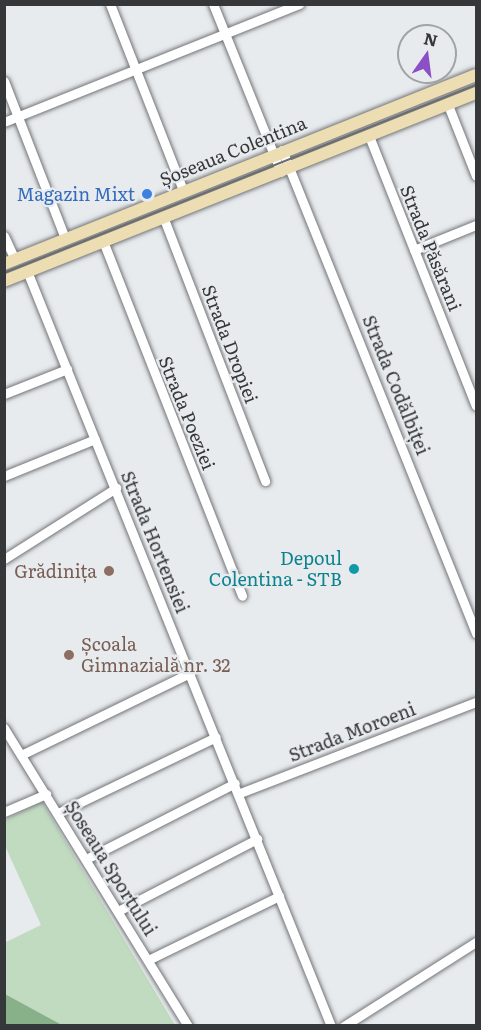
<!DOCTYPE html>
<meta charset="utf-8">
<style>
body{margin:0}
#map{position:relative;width:481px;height:1030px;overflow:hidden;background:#e8ebee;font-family:Literata,serif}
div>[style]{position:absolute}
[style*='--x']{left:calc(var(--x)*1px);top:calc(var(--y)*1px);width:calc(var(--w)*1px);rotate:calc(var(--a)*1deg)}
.green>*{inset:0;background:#c1dbc1}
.forest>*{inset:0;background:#88b18a}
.roads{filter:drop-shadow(0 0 2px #737578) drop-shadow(0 0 2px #737578)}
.minor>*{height:9px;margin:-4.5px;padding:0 4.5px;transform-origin:4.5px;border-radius:4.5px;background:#fff}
.major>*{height:12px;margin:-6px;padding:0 6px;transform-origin:6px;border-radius:6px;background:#ecddb3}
.tram>*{height:1.5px;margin:-0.75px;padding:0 0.75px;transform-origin:0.75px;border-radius:0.75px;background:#6b6d6f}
.dots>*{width:16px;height:16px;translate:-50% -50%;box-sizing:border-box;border:3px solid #e8ebee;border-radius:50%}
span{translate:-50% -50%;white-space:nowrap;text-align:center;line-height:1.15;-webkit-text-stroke:4.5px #e8ebee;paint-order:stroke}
.street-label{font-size:18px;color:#363739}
.shop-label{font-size:18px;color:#366cbe}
.right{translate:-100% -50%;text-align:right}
.culture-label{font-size:18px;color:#0d838f}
.education-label{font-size:18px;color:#785e54}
.left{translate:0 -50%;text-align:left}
.frame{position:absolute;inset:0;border:6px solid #363739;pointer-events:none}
.north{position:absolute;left:397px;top:24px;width:60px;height:60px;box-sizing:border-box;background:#e8ebee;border:2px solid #a1a3a6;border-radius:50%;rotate:14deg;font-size:16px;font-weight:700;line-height:24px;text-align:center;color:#363739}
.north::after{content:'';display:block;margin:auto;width:21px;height:27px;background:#8b4fc6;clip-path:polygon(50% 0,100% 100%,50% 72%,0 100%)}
</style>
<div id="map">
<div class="green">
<div style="clip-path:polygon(42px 802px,175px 1025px,62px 1025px,5px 994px,4px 943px,41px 925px,5px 846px,5px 820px)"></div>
</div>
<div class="forest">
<div style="clip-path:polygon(5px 994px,62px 1025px,5px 1025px)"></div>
</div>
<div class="roads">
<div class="minor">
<div style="--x:110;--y:4;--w:200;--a:68.6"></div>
<div style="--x:213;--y:4;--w:181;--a:68"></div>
<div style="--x:4;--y:81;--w:168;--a:68.8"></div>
<div style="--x:448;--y:105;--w:76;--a:68.5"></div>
<div style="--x:4;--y:122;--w:318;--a:-21.8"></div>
<div style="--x:369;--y:136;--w:290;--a:68.4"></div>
<div style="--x:282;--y:150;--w:521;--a:68.12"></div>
<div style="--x:164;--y:219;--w:281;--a:68.9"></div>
<div style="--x:4;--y:236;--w:26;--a:65"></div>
<div style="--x:103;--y:241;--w:381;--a:68.6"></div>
<div style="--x:414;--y:250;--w:67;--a:-22"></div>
<div style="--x:27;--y:271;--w:814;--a:68.07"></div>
<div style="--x:4;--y:394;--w:68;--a:-21.6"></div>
<div style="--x:4;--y:476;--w:98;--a:-22.1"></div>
<div style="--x:4;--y:559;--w:133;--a:-32.4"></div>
<div style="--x:4;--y:728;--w:350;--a:58.3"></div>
<div style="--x:21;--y:755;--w:188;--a:-25.9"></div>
<div style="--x:240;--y:793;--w:253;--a:-21.1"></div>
<div style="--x:4;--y:812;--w:46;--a:-23.2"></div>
<div style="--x:58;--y:813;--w:175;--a:-25.7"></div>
<div style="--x:86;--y:859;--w:167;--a:-27"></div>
<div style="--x:118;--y:911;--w:157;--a:-27.4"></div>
<div style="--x:148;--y:960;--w:146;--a:-26"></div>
<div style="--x:344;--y:1026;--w:156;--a:-32.5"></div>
</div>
<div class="major">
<div style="--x:4;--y:264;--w:508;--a:-21.82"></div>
<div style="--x:4;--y:281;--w:508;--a:-21.72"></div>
</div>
</div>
<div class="tram">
<div style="--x:4;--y:273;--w:508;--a:-21.72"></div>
</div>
<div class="dots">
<div style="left:147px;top:194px;background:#3f7fe0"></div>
<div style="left:354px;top:569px;background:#0f9aa8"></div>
<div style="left:109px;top:571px;background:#8d6e63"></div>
<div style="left:69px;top:655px;background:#8d6e63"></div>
</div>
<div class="street-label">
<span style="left:233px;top:151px;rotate:-22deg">Șoseaua Colentina</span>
<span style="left:431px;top:248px;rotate:68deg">Strada Păsărani</span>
<span style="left:230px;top:344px;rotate:69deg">Strada Dropiei</span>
<span style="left:396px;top:385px;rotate:68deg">Strada Codălbiței</span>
<span style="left:187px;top:413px;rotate:68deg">Strada Poeziei</span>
<span style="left:155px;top:542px;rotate:68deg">Strada Hortensiei</span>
<span style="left:352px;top:732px;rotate:-21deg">Strada Moroeni</span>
<span style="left:111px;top:868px;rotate:58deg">Șoseaua Sportului</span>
</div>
<div class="shop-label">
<span class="right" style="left:135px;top:194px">Magazin Mixt</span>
</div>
<div class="culture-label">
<span class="right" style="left:342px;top:569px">Depoul<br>Colentina - STB</span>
</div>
<div class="education-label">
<span class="right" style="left:97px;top:571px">Grădinița</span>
<span class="left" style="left:81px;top:655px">Școala<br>Gimnazială nr. 32</span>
</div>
<div class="frame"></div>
<div class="north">N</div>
</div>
